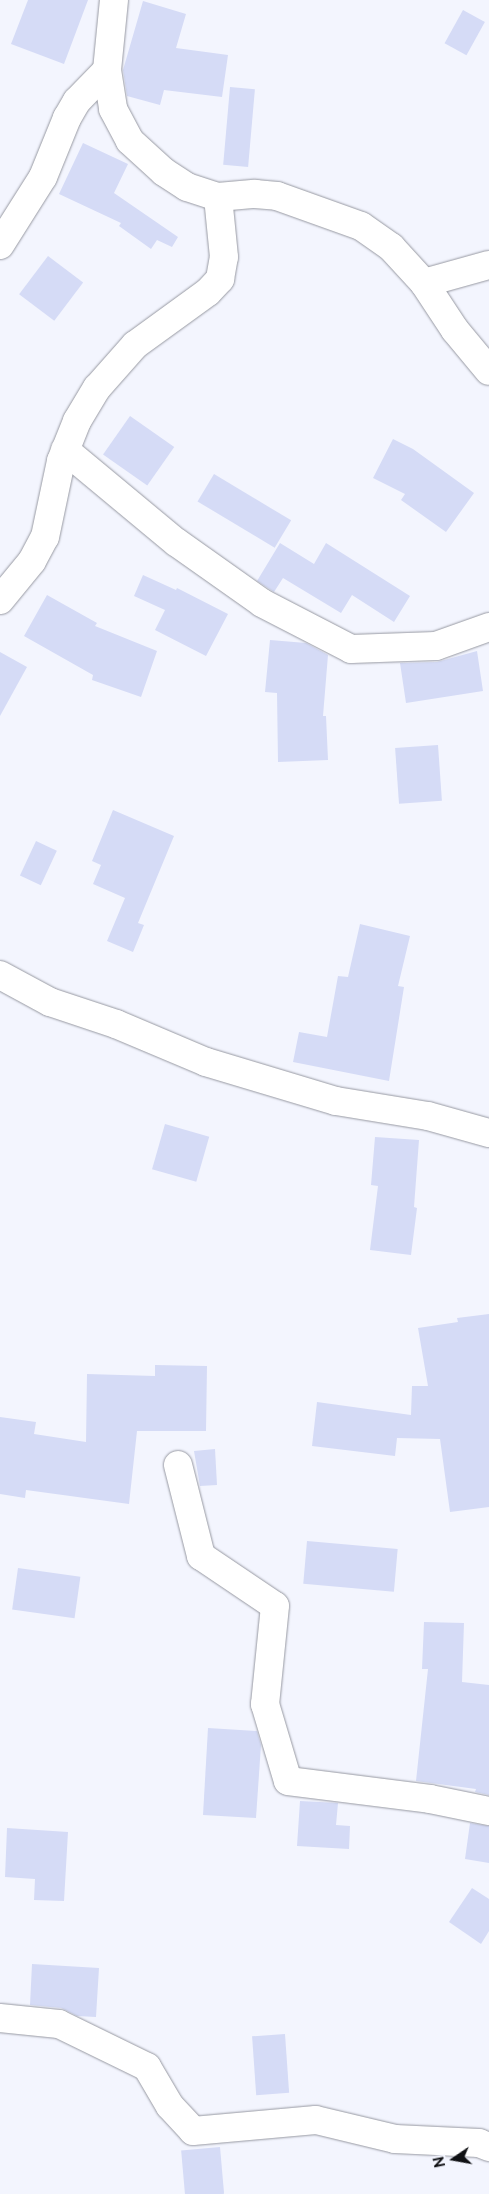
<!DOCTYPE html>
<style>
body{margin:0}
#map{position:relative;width:489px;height:2194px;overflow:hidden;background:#f3f5fe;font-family:Raleway,sans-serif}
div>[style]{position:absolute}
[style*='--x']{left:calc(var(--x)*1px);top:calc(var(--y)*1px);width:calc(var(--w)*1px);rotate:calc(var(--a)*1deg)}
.building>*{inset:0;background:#d5dbf6;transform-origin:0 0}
.roads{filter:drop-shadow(0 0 1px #9799a2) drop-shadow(0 0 1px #9799a2)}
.minor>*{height:28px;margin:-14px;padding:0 14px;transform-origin:14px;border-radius:14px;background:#fff}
span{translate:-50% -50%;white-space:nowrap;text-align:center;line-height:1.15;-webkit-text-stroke:4.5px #f3f5fe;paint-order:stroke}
.north{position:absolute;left:429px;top:2134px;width:50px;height:50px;-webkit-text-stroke:4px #f3f5fe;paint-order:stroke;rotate:258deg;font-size:14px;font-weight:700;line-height:20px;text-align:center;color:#101114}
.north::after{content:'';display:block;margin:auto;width:18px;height:22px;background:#101114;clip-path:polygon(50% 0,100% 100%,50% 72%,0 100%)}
</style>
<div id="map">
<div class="building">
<div style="clip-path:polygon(28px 0,88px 0,64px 64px,11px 44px)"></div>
<div style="clip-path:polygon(143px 1px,186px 14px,176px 48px,228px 55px,222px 97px,164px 90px,160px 105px,127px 96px,123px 70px)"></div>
<div style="left:463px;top:10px;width:25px;height:38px;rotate:29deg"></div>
<div style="left:230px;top:87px;width:25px;height:78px;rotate:5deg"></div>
<div style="clip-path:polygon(83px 143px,128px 164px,114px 193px,178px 237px,172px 247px,157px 240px,151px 249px,119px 226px,121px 223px,59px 194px)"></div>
<div style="left:48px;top:256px;width:44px;height:48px;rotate:37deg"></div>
<div style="left:130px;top:416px;width:54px;height:47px;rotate:35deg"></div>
<div style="clip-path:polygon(393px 439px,413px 449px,474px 493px,446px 532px,401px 500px,405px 494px,373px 478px)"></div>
<div style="left:214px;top:474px;width:90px;height:32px;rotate:31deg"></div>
<div style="clip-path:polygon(280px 543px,314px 564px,326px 543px,410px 596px,394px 622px,352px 595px,341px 613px,283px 578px,274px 592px,257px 581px)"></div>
<div style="clip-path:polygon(143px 575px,176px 590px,177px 588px,228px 614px,206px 656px,155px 630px,165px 610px,134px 596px)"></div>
<div style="clip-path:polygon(47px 595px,97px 623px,95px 626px,157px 651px,141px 697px,92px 680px,93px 675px,24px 636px)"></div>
<div style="clip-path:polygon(270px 640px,306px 643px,328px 655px,323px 716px,326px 716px,328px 760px,278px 762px,277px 693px,265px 692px)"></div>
<div style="clip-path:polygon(477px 651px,483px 691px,406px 703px,400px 663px,437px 662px)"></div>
<div style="clip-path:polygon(0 652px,27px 667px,0 716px)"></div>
<div style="left:438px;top:745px;width:56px;height:43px;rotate:86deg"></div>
<div style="clip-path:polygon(113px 810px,174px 836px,138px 923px,144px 925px,133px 952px,107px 941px,125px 898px,93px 884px,101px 865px,92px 861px)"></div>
<div style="left:36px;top:841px;width:23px;height:38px;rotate:25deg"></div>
<div style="clip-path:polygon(360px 924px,410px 936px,398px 986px,404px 987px,389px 1081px,293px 1062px,299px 1032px,327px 1037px,338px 976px,348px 977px)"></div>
<div style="left:165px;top:1124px;width:46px;height:47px;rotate:16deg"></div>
<div style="clip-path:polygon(375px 1137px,419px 1140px,414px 1207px,417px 1208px,411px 1255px,370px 1250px,378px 1186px,371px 1185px)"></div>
<div style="clip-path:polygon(489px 1314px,489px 1507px,450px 1512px,440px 1439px,397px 1438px,395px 1456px,312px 1446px,317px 1402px,411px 1415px,412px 1386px,428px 1386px,418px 1328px,458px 1322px,457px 1318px)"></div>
<div style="clip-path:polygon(155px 1365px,207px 1366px,206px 1431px,137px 1431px,129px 1504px,26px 1490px,25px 1498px,0 1494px,0 1417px,36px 1422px,34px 1434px,86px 1442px,87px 1374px,155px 1376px)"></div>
<div style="clip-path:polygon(215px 1449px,217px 1485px,200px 1486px,194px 1451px)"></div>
<div style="left:307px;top:1541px;width:91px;height:43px;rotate:5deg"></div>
<div style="left:18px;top:1568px;width:63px;height:42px;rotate:8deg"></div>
<div style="clip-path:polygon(424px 1622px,464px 1623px,462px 1682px,489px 1685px,489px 1795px,475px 1792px,476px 1789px,416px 1781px,428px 1669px,422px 1669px)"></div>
<div style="clip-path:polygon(208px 1728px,257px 1731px,261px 1745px,256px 1818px,203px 1815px)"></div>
<div style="clip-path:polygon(300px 1801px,338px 1803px,336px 1825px,350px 1826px,349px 1849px,297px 1846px)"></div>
<div style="clip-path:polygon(470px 1823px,489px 1826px,489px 1863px,465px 1859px)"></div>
<div style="clip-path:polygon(7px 1828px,68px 1832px,64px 1901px,34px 1900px,35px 1879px,5px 1877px)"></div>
<div style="clip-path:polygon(472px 1888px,489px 1899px,489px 1931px,481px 1944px,449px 1922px)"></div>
<div style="clip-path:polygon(32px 1964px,99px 1968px,96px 2017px,77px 2016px,61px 2008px,30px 2005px)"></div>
<div style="left:285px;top:2034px;width:59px;height:33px;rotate:86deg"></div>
<div style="left:220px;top:2147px;width:47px;height:39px;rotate:85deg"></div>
</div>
<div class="roads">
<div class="minor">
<div style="--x:114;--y:0;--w:70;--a:95.7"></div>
<div style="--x:107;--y:70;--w:39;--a:81"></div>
<div style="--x:113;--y:109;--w:36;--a:62"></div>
<div style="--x:130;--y:141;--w:46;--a:42.4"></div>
<div style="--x:164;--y:172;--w:27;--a:33"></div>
<div style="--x:187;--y:187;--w:33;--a:18"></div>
<div style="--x:218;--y:197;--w:37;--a:-5"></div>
<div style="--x:255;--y:194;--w:22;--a:5"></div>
<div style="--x:277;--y:196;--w:89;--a:19.7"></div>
<div style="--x:361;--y:226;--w:37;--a:35"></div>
<div style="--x:391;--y:247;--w:49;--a:47.5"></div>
<div style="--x:424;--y:283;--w:56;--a:56.6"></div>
<div style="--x:455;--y:330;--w:53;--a:50.3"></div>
<div style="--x:0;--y:245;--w:80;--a:-57.7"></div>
<div style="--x:43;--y:177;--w:64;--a:-67.9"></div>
<div style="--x:67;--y:118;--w:20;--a:-60"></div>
<div style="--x:77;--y:101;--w:43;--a:-45.9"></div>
<div style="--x:424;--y:283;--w:67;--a:-15.5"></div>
<div style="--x:65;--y:450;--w:144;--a:39.7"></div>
<div style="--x:176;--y:542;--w:105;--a:35.3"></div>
<div style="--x:262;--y:603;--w:100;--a:27.3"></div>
<div style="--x:351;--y:649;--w:85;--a:-2"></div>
<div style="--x:436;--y:646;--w:56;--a:-19.7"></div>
<div style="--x:0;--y:600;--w:50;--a:-50.6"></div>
<div style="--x:32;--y:561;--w:27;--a:-62"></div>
<div style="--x:45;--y:537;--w:78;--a:-78.1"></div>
<div style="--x:61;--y:461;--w:43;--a:-68.2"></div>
<div style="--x:77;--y:421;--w:39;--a:-59"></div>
<div style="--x:97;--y:388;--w:57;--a:-48.5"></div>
<div style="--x:135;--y:345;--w:90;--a:-36"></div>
<div style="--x:208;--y:292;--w:18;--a:-47"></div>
<div style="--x:220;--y:279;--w:22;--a:-80"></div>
<div style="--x:224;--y:257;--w:60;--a:-95.7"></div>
<div style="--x:0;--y:975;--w:57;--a:28.4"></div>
<div style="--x:50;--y:1002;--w:70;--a:18.4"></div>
<div style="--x:116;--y:1024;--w:98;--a:22.9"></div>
<div style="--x:206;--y:1062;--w:136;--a:16.7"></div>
<div style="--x:336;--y:1101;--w:93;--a:9.3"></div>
<div style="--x:428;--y:1116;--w:63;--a:15.6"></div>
<div style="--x:178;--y:1465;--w:94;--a:75.8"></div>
<div style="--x:201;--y:1556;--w:89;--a:34"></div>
<div style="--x:275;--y:1606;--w:99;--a:95.8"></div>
<div style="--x:265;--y:1704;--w:80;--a:73.4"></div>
<div style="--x:288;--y:1781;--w:143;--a:7.2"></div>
<div style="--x:430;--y:1799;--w:60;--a:11.5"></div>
<div style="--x:0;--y:2018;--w:59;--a:5.8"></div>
<div style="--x:59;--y:2024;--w:98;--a:26"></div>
<div style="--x:147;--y:2067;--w:45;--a:59.5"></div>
<div style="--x:170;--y:2106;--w:34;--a:47"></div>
<div style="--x:193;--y:2131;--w:123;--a:-5.1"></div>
<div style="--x:316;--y:2120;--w:81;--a:13.5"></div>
<div style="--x:395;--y:2139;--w:84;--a:2.7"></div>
<div style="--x:479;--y:2143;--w:11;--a:22"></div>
</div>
</div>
<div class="north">N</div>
</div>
